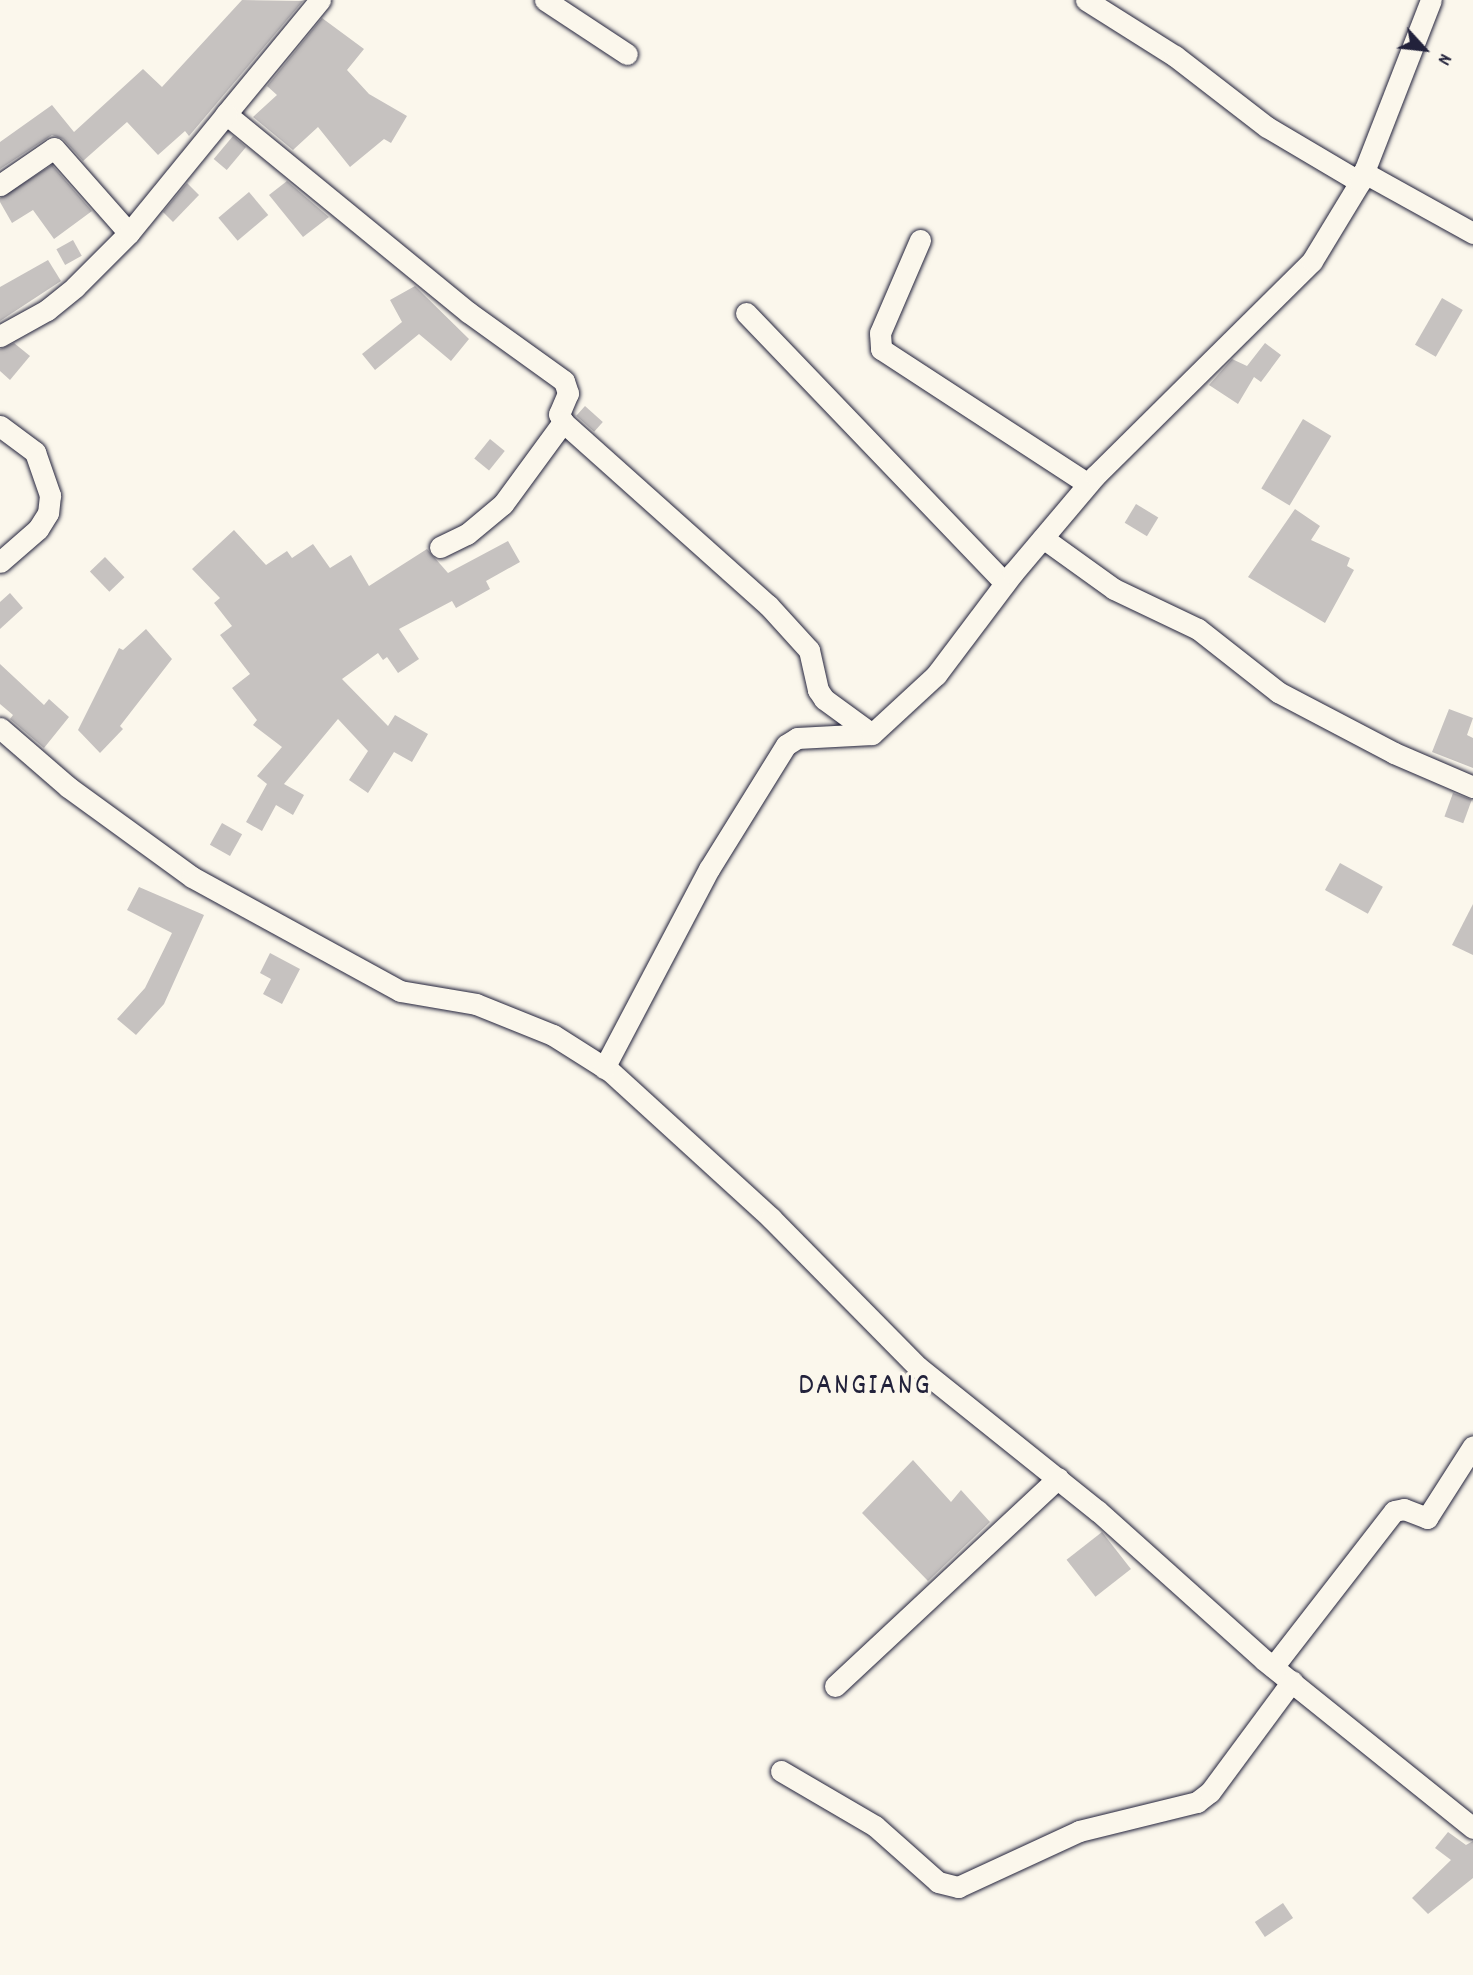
<!DOCTYPE html>
<style>
body{margin:0}
#map{position:relative;width:1473px;height:1975px;overflow:hidden;background:#fbf7ec;font-family:Dekko,sans-serif}
div>[style]{position:absolute}
[style*='--x']{left:calc(var(--x)*1px);top:calc(var(--y)*1px);width:calc(var(--w)*1px);rotate:calc(var(--a)*1deg)}
.building>*{inset:0;background:#c6c2c0;transform-origin:0 0}
.roads{filter:drop-shadow(0 0 2px #22223b) drop-shadow(0 0 2px #22223b)}
.minor>*{height:21px;margin:-10.5px;padding:0 10.5px;transform-origin:10.5px;border-radius:10.5px;background:#fbf7ec}
span{translate:-50% -50%;white-space:nowrap;text-align:center;line-height:1.15;-webkit-text-stroke:7px #fbf7ec;paint-order:stroke}
.quarter-label{font-size:30px;color:#22223b;letter-spacing:2px}
.north{position:absolute;left:1389px;top:14px;width:70px;height:70px;-webkit-text-stroke:5px #fbf7ec;paint-order:stroke;rotate:117deg;font-size:19px;font-weight:700;line-height:28px;text-align:center;color:#22223b}
.north::after{content:'';display:block;margin:auto;width:24px;height:32px;background:#22223b;clip-path:polygon(50% 0,100% 100%,50% 72%,0 100%)}
</style>
<div id="map">
<div class="building">
<div style="clip-path:polygon(242px 0,303px 1px,189px 136px,185px 131px,158px 155px,127px 122px,83px 161px,63px 139px,52px 135px,0 169px,0 142px,52px 105px,74px 132px,143px 69px,162px 87px)"></div>
<div style="clip-path:polygon(322px 18px,364px 49px,347px 70px,369px 94px,407px 116px,391px 143px,384px 139px,350px 167px,318px 127px,293px 150px,253px 117px,277px 95px,267px 86px)"></div>
<div style="left:233px;top:136px;width:17px;height:30px;rotate:40deg"></div>
<div style="clip-path:polygon(52px 165px,92px 211px,54px 239px,33px 210px,12px 223px,0 202px,0 198px)"></div>
<div style="clip-path:polygon(287px 181px,329px 217px,303px 237px,269px 195px)"></div>
<div style="clip-path:polygon(187px 183px,199px 195px,173px 222px,163px 212px)"></div>
<div style="left:249px;top:192px;width:30px;height:40px;rotate:50deg"></div>
<div style="left:73px;top:240px;width:18px;height:19px;rotate:61deg"></div>
<div style="clip-path:polygon(48px 260px,61px 281px,0 321px,0 287px)"></div>
<div style="clip-path:polygon(415px 286px,469px 339px,451px 361px,419px 334px,375px 370px,362px 354px,402px 322px,390px 300px)"></div>
<div style="left:1442px;top:298px;width:24px;height:54px;rotate:30deg"></div>
<div style="clip-path:polygon(14px 343px,30px 356px,10px 380px,0 371px,0 349px)"></div>
<div style="clip-path:polygon(1265px 343px,1281px 355px,1261px 382px,1254px 377px,1238px 404px,1209px 385px,1232px 359px,1247px 366px)"></div>
<div style="left:585px;top:406px;width:24px;height:13px;rotate:42deg"></div>
<div style="left:1303px;top:419px;width:33px;height:81px;rotate:31deg"></div>
<div style="left:490px;top:439px;width:19px;height:25px;rotate:39deg"></div>
<div style="left:1136px;top:504px;width:26px;height:22px;rotate:31deg"></div>
<div style="clip-path:polygon(1295px 509px,1320px 526px,1311px 540px,1350px 558px,1347px 566px,1354px 570px,1325px 623px,1248px 577px)"></div>
<div style="clip-path:polygon(234px 530px,266px 565px,287px 551px,292px 558px,313px 544px,330px 568px,351px 555px,369px 586px,427px 549px,448px 573px,508px 541px,520px 562px,486px 581px,490px 589px,456px 608px,452px 601px,399px 629px,419px 659px,398px 673px,387px 657px,383px 660px,378px 653px,342px 679px,388px 726px,395px 715px,428px 734px,412px 762px,394px 752px,368px 793px,349px 780px,368px 751px,338px 719px,284px 784px,304px 795px,293px 815px,276px 805px,262px 831px,246px 822px,267px 784px,257px 776px,282px 747px,253px 725px,257px 720px,232px 688px,250px 674px,220px 635px,232px 626px,214px 603px,220px 598px,192px 569px)"></div>
<div style="left:105px;top:557px;width:28px;height:21px;rotate:46deg"></div>
<div style="clip-path:polygon(10px 593px,23px 608px,0 629px,0 602px)"></div>
<div style="clip-path:polygon(146px 629px,172px 659px,120px 726px,123px 729px,100px 753px,78px 730px,119px 648px,123px 650px)"></div>
<div style="clip-path:polygon(0 664px,44px 705px,49px 699px,69px 717px,44px 748px,10px 719px,13px 715px,0 704px)"></div>
<div style="clip-path:polygon(1449px 709px,1473px 718px,1467px 735px,1473px 738px,1473px 768px,1432px 752px)"></div>
<div style="left:1453px;top:793px;width:20px;height:25px;rotate:20deg"></div>
<div style="left:222px;top:823px;width:23px;height:25px;rotate:29deg"></div>
<div style="left:1340px;top:863px;width:49px;height:31px;rotate:29deg"></div>
<div style="clip-path:polygon(139px 887px,204px 915px,164px 1004px,136px 1035px,117px 1019px,145px 988px,172px 933px,127px 910px)"></div>
<div style="clip-path:polygon(1473px 904px,1473px 955px,1452px 945px)"></div>
<div style="clip-path:polygon(270px 953px,300px 969px,282px 1004px,263px 994px,271px 979px,260px 973px)"></div>
<div style="clip-path:polygon(913px 1460px,951px 1502px,961px 1490px,990px 1522px,928px 1581px,862px 1513px)"></div>
<div style="left:1102px;top:1532px;width:47px;height:45px;rotate:52deg"></div>
<div style="clip-path:polygon(1448px 1832px,1466px 1845px,1473px 1841px,1473px 1878px,1428px 1914px,1412px 1898px,1451px 1860px,1435px 1848px)"></div>
<div style="left:1283px;top:1903px;width:18px;height:34px;rotate:56deg"></div>
</div>
<div class="roads">
<div class="minor">
<div style="--x:320;--y:0;--w:148;--a:129.5"></div>
<div style="--x:226;--y:114;--w:313;--a:39.3"></div>
<div style="--x:468;--y:312;--w:118;--a:35.7"></div>
<div style="--x:564;--y:381;--w:13;--a:72"></div>
<div style="--x:568;--y:393;--w:23;--a:113"></div>
<div style="--x:559;--y:414;--w:9;--a:63"></div>
<div style="--x:563;--y:422;--w:275;--a:41.8"></div>
<div style="--x:768;--y:605;--w:61;--a:47.7"></div>
<div style="--x:809;--y:650;--w:41;--a:77.3"></div>
<div style="--x:818;--y:690;--w:11;--a:56"></div>
<div style="--x:824;--y:699;--w:59;--a:36.1"></div>
<div style="--x:545;--y:0;--w:98;--a:33.4"></div>
<div style="--x:1086;--y:0;--w:105;--a:32.2"></div>
<div style="--x:1175;--y:56;--w:116;--a:37.7"></div>
<div style="--x:1267;--y:127;--w:108;--a:30.6"></div>
<div style="--x:1363;--y:172;--w:126;--a:29"></div>
<div style="--x:0;--y:185;--w:65;--a:-34.4"></div>
<div style="--x:54;--y:148;--w:113;--a:48.6"></div>
<div style="--x:920;--y:240;--w:101;--a:113.3"></div>
<div style="--x:880;--y:333;--w:16;--a:86"></div>
<div style="--x:881;--y:349;--w:247;--a:33.1"></div>
<div style="--x:746;--y:313;--w:374;--a:46.2"></div>
<div style="--x:0;--y:336;--w:54;--a:-29"></div>
<div style="--x:47;--y:310;--w:36;--a:-39"></div>
<div style="--x:75;--y:287;--w:76;--a:-45"></div>
<div style="--x:129;--y:233;--w:154;--a:-50.8"></div>
<div style="--x:0;--y:426;--w:44;--a:36.6"></div>
<div style="--x:35;--y:452;--w:46;--a:70.8"></div>
<div style="--x:50;--y:495;--w:18;--a:96"></div>
<div style="--x:48;--y:513;--w:19;--a:122"></div>
<div style="--x:38;--y:529;--w:50;--a:139"></div>
<div style="--x:1043;--y:538;--w:87;--a:35.7"></div>
<div style="--x:1114;--y:589;--w:93;--a:25.5"></div>
<div style="--x:1198;--y:629;--w:102;--a:38.2"></div>
<div style="--x:1278;--y:692;--w:131;--a:27.7"></div>
<div style="--x:1394;--y:753;--w:86;--a:23.3"></div>
<div style="--x:440;--y:547;--w:30;--a:-26"></div>
<div style="--x:467;--y:534;--w:47;--a:-39.8"></div>
<div style="--x:503;--y:504;--w:102;--a:-53.8"></div>
<div style="--x:0;--y:728;--w:90;--a:40.9"></div>
<div style="--x:68;--y:787;--w:153;--a:36"></div>
<div style="--x:192;--y:877;--w:237;--a:28.7"></div>
<div style="--x:400;--y:991;--w:77;--a:9.7"></div>
<div style="--x:476;--y:1004;--w:83;--a:21.9"></div>
<div style="--x:553;--y:1035;--w:67;--a:32.3"></div>
<div style="--x:610;--y:1071;--w:218;--a:42.4"></div>
<div style="--x:771;--y:1218;--w:209;--a:45.4"></div>
<div style="--x:918;--y:1367;--w:231;--a:38.7"></div>
<div style="--x:1098;--y:1511;--w:223;--a:41.9"></div>
<div style="--x:1264;--y:1660;--w:268;--a:38.8"></div>
<div style="--x:604;--y:1068;--w:225;--a:-62.2"></div>
<div style="--x:709;--y:869;--w:146;--a:-58.2"></div>
<div style="--x:786;--y:745;--w:13;--a:-32"></div>
<div style="--x:797;--y:738;--w:75;--a:-3.1"></div>
<div style="--x:872;--y:734;--w:87;--a:-42.7"></div>
<div style="--x:936;--y:675;--w:128;--a:-53"></div>
<div style="--x:1013;--y:573;--w:127;--a:-49.8"></div>
<div style="--x:1095;--y:476;--w:305;--a:-44.7"></div>
<div style="--x:1312;--y:261;--w:92;--a:-58.7"></div>
<div style="--x:1360;--y:182;--w:195;--a:-68.7"></div>
<div style="--x:1273;--y:1667;--w:197;--a:-52.2"></div>
<div style="--x:1394;--y:1511;--w:10;--a:-11"></div>
<div style="--x:1404;--y:1509;--w:25;--a:21"></div>
<div style="--x:1427;--y:1518;--w:85;--a:-57.4"></div>
<div style="--x:835;--y:1686;--w:305;--a:-43"></div>
<div style="--x:781;--y:1771;--w:109;--a:30.3"></div>
<div style="--x:875;--y:1826;--w:84;--a:41.6"></div>
<div style="--x:938;--y:1882;--w:21;--a:14"></div>
<div style="--x:958;--y:1887;--w:133;--a:-24.8"></div>
<div style="--x:1079;--y:1831;--w:122;--a:-13.8"></div>
<div style="--x:1197;--y:1802;--w:16;--a:-38"></div>
<div style="--x:1210;--y:1792;--w:138;--a:-53.5"></div>
</div>
</div>
<div class="quarter-label">
<span style="left:865px;top:1388px">DANGIANG</span>
</div>
<div class="north">N</div>
</div>
